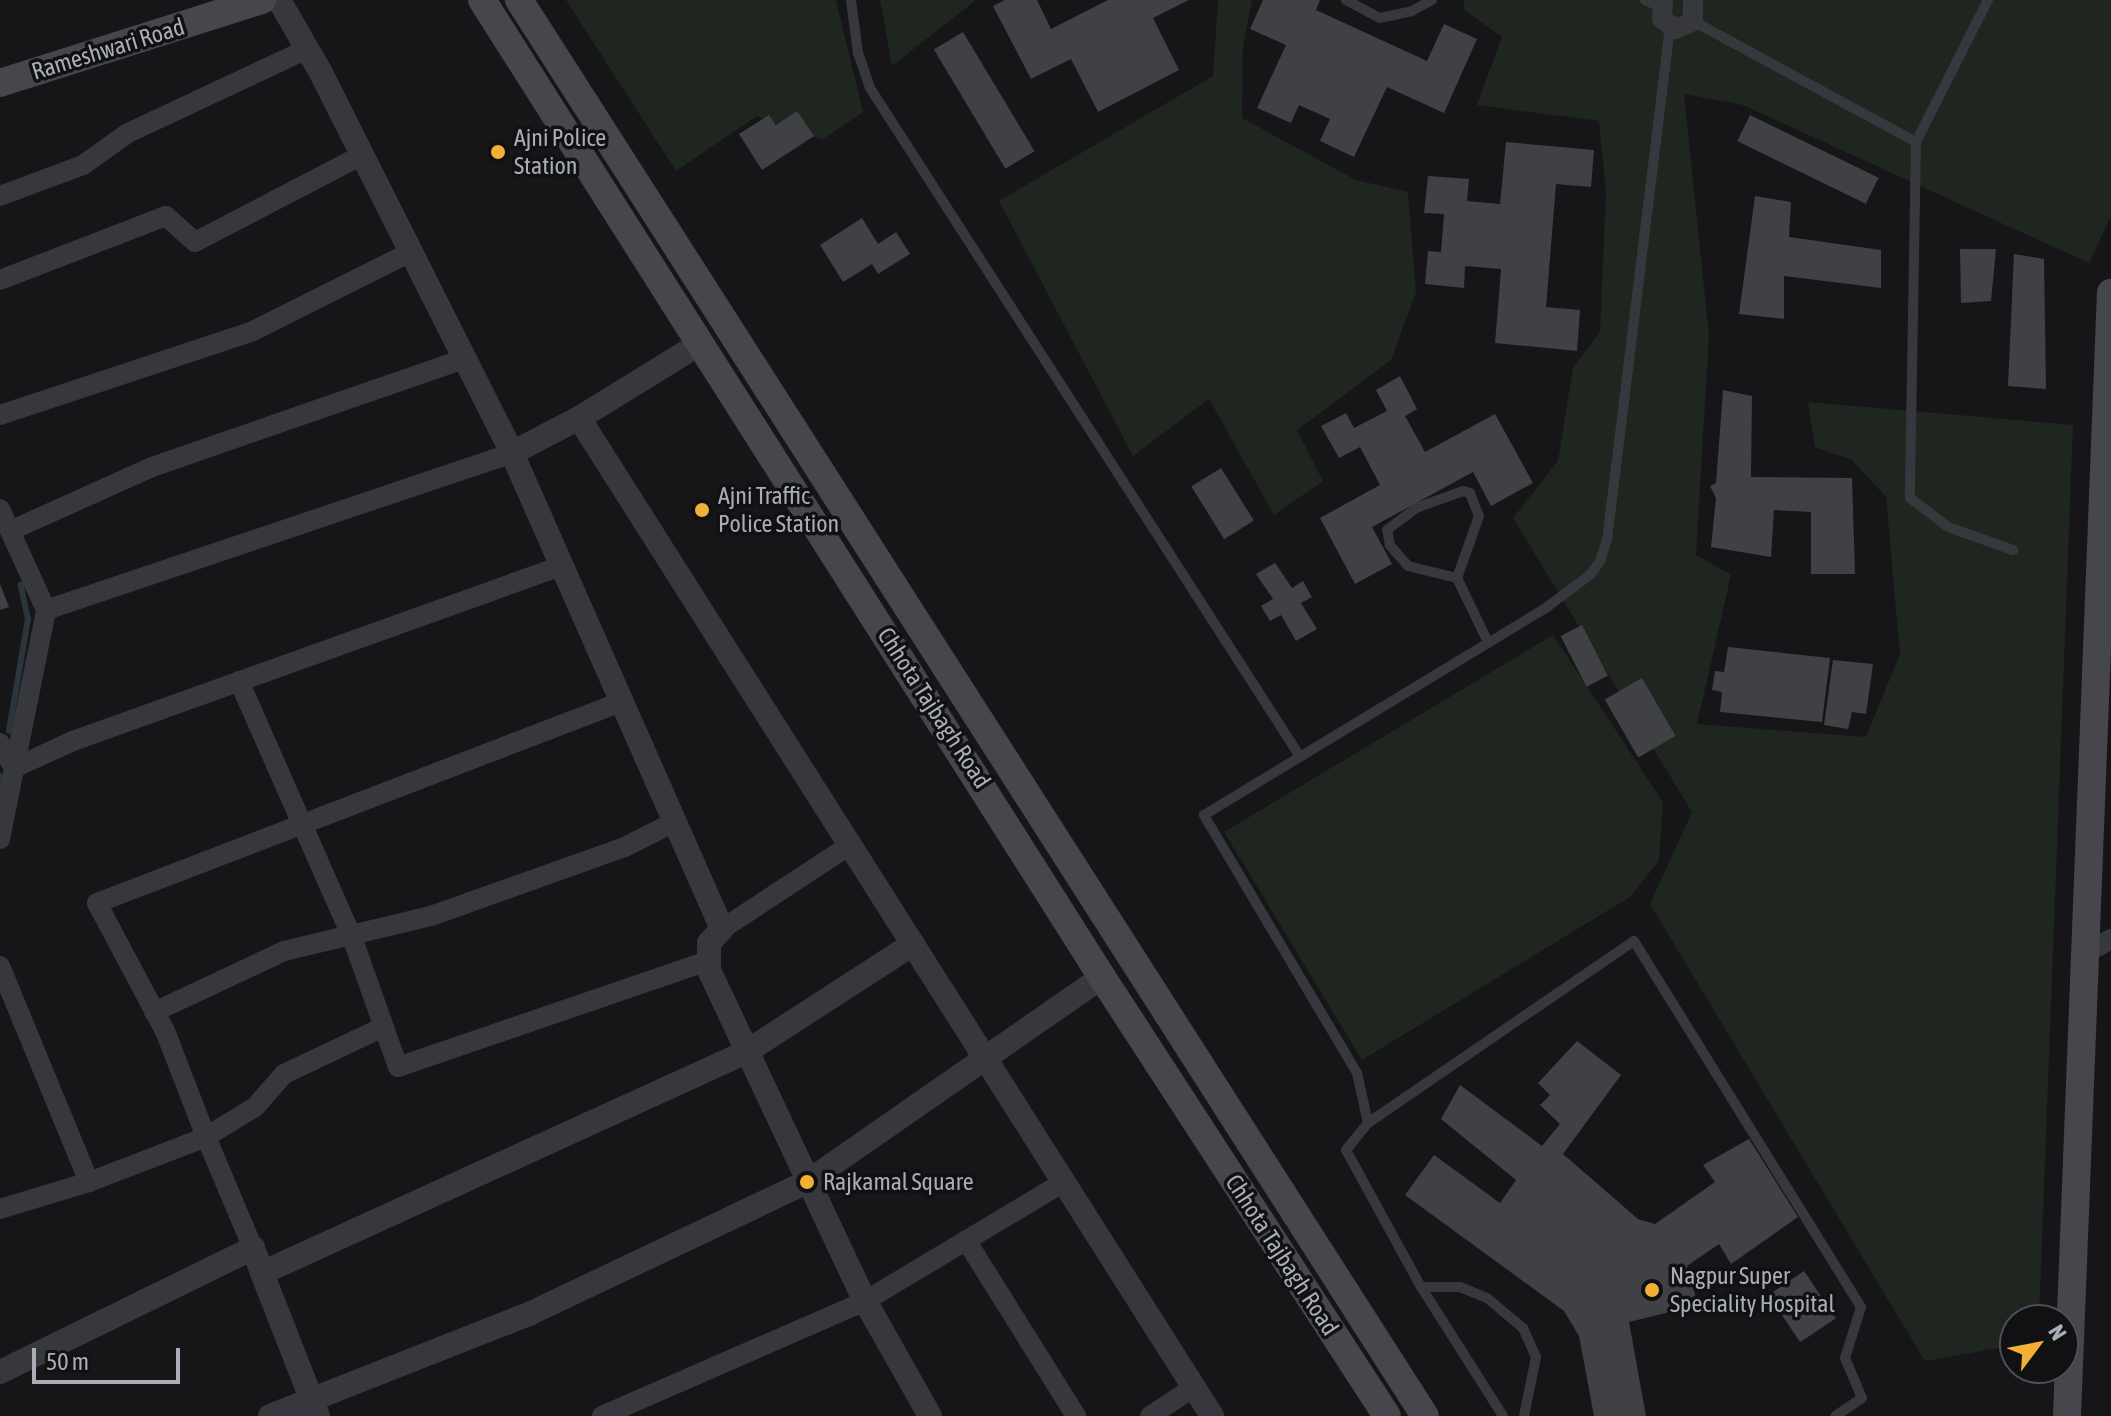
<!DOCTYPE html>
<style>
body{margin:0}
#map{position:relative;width:2111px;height:1416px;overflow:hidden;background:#161618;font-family:"Asap Condensed",sans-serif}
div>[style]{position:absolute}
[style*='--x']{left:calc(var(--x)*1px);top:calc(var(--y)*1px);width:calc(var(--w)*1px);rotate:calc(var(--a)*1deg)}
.green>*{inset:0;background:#1e261f}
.stream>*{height:6px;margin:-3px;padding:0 3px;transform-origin:3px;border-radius:3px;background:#2c353c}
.building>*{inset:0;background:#404145;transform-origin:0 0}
.service>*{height:10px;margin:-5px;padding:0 5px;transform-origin:5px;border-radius:5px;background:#37383d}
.minor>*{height:20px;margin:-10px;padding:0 10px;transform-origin:10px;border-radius:10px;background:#37383d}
.tertiary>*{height:24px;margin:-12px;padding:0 12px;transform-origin:12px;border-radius:12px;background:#37383d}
.secondary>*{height:28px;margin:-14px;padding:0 14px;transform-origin:14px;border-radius:14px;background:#45474d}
.dots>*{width:22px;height:22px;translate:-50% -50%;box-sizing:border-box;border:4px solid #111113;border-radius:50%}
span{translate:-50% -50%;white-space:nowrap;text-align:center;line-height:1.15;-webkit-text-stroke:7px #111113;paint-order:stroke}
.street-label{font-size:24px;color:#a8adb8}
.poi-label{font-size:24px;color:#a8adb8}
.left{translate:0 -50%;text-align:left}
.north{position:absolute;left:1999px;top:1304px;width:80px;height:80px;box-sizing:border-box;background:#111113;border:2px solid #4d4f55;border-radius:50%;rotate:58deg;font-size:22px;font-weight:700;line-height:32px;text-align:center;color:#a8adb8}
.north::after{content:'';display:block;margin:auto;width:28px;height:36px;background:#f2b134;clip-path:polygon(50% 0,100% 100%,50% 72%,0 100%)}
.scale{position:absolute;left:32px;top:1348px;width:148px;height:36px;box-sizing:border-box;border:4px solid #a8adb8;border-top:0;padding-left:10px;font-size:24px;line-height:28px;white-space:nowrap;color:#a8adb8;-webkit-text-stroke:6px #111113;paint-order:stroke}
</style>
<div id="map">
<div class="green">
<div style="clip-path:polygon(566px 0,836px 0,863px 112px,822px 140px,757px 116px,676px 171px)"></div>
<div style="clip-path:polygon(880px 0,976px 0,892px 66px)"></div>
<div style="clip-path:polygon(1218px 0,1252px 0,1243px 47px,1242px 118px,1356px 180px,1408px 192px,1416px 292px,1391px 360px,1297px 430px,1323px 481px,1274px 515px,1209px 399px,1133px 456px,999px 201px,1213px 76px)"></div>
<div style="clip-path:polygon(1465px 0,2111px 0,2111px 216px,2089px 263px,1743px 105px,1684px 94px,1709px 335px,1696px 555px,1731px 575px,1697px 724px,1866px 737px,1900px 654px,1886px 497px,1852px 460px,1815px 447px,1808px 402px,2073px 425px,2039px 1320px,2015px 1320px,2015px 1345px,1925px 1361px,1650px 904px,1692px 812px,1513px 518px,1558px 461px,1573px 368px,1600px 332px,1606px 192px,1599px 121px,1477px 105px,1502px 37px,1463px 9px)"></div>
<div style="clip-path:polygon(1553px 635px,1663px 802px,1659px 861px,1630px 897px,1362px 1060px,1224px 832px)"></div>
</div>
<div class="stream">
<div style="--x:9;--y:731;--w:114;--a:-80.4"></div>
<div style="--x:28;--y:619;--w:35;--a:-102"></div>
<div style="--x:0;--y:788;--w:12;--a:-81"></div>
</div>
<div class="building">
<div style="clip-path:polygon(1005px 0,1037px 0,1051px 29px,1108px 0,1189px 0,1153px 18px,1179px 70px,1098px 112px,1071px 59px,1031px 79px,993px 6px)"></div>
<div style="clip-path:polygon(1263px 0,1320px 0,1316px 10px,1427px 61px,1444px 24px,1477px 39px,1444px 113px,1387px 87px,1354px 157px,1320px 141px,1330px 119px,1299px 105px,1291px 123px,1257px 108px,1286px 45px,1250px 29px)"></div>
<div style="left:963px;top:32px;width:139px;height:34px;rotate:59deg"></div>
<div style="clip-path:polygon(797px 111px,814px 136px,762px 170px,739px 134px,769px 115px,776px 125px)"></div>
<div style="left:1750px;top:115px;width:143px;height:29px;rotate:26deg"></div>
<div style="clip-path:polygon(1506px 142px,1594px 150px,1591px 187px,1556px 184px,1546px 307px,1580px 310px,1577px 351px,1495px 343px,1501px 269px,1465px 266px,1464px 288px,1425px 284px,1428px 251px,1441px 252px,1444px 214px,1424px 213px,1428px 176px,1469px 179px,1467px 201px,1500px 204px)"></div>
<div style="clip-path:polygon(1755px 196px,1791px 202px,1789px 237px,1881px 250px,1881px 288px,1784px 276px,1784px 319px,1739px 314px)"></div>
<div style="clip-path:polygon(862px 218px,878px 244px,896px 232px,910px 254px,878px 274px,872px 264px,843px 282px,820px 245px)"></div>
<div style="clip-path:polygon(1960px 249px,1996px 249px,1991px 301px,1961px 303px)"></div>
<div style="clip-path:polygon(2014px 254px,2044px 259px,2046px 389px,2008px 386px)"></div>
<div style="clip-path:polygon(1400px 376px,1417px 409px,1405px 416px,1425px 452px,1495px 414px,1533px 483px,1491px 506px,1473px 472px,1372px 527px,1392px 564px,1355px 584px,1320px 518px,1380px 485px,1360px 447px,1339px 458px,1321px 426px,1346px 413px,1354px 428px,1387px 411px,1376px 390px)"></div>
<div style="clip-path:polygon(1723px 390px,1752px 396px,1751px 477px,1852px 478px,1855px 574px,1811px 574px,1811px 512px,1774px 510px,1771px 557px,1711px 547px,1716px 498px,1710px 486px,1716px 483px)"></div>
<div style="left:1221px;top:468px;width:62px;height:35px;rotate:58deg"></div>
<div style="clip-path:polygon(1275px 563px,1292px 588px,1303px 581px,1312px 597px,1301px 603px,1317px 629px,1296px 641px,1281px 615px,1270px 621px,1261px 606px,1273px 599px,1256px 574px)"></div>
<div style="clip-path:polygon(0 584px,9px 607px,0 610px)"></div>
<div style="left:1582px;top:625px;width:57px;height:24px;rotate:63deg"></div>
<div style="clip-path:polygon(1728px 647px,1830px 658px,1822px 722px,1720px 712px,1722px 692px,1712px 690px,1715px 671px,1724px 672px)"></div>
<div style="clip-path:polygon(1833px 660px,1873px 664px,1866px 714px,1852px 712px,1848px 729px,1824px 725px)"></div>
<div style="left:1642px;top:678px;width:67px;height:43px;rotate:60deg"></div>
<div style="clip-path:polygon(1577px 1041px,1621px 1075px,1563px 1154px,1638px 1219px,1655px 1224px,1715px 1182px,1703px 1165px,1749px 1139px,1798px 1217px,1731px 1264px,1719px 1244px,1687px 1266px,1698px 1305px,1629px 1322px,1646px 1416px,1594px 1416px,1579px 1336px,1564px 1311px,1405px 1195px,1434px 1155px,1500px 1203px,1516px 1180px,1441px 1119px,1460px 1085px,1542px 1146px,1560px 1124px,1540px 1105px,1550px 1095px,1538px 1083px)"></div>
<div style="left:1804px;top:1271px;width:57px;height:43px;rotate:56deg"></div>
</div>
<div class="service">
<div style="--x:851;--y:0;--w:53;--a:82.5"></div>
<div style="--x:858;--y:53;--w:37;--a:71"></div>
<div style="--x:870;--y:88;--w:793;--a:57.25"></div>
<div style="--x:1346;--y:0;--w:38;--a:28"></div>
<div style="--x:1380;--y:18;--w:33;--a:-12"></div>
<div style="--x:1412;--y:11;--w:23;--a:-29"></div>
<div style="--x:1645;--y:0;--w:17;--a:25"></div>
<div style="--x:1988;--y:0;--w:159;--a:116.9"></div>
<div style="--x:1916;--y:142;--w:356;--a:91"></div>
<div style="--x:1910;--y:498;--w:48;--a:37.3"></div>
<div style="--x:1948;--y:527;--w:69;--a:19.5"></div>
<div style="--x:1693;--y:21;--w:254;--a:28.5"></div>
<div style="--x:1457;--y:578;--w:50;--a:-166.2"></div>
<div style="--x:1408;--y:566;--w:28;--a:-131"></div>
<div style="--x:1390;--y:545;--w:15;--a:-101"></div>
<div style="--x:1387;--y:530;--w:36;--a:-37"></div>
<div style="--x:1416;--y:508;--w:50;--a:-19.9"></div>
<div style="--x:1463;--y:491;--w:7;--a:16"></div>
<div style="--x:1470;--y:493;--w:25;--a:69"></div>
<div style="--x:1479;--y:516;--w:66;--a:109.5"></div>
<div style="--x:1457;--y:578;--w:71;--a:64.2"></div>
<div style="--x:1368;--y:1123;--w:51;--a:-102.4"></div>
<div style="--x:1357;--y:1073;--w:300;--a:-120.7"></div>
<div style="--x:1204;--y:815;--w:401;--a:-31.2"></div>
<div style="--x:1547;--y:607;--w:55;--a:-36.9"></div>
<div style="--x:1591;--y:574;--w:16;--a:-55"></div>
<div style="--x:1600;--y:561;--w:22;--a:-72"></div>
<div style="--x:1607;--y:540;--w:517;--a:-83"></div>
<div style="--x:1421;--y:1287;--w:39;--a:0"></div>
<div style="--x:1460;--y:1287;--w:29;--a:22"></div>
<div style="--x:1487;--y:1298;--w:47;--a:39.8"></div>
<div style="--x:1523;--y:1328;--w:32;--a:66"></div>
<div style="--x:1536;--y:1357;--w:60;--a:101.5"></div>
<div style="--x:1503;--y:1416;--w:153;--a:-122.4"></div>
<div style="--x:1421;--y:1287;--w:156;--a:-118.7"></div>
<div style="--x:1346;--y:1150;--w:35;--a:-51"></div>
<div style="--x:1368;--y:1123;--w:322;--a:-34.4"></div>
<div style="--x:1634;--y:941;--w:431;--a:58.2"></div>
<div style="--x:1861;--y:1307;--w:53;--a:107.4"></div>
<div style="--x:1845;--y:1358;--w:43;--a:67"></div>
<div style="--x:1862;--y:1398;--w:32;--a:146"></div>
</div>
<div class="minor">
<div style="--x:1663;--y:0;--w:19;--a:93"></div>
<div style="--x:1662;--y:19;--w:17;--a:36"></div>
<div style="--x:1676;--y:29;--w:19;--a:-25"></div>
<div style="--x:1693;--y:21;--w:21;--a:-90"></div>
<div style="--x:0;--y:196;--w:89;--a:-20.5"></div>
<div style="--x:83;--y:165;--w:55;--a:-35.4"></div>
<div style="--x:128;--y:133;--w:198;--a:-25.1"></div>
<div style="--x:0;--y:280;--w:178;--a:-21.1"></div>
<div style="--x:166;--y:216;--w:39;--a:42"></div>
<div style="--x:195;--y:242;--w:188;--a:-27.5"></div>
<div style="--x:0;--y:415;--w:264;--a:-18.3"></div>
<div style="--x:251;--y:332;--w:179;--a:-26.6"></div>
<div style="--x:0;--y:509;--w:111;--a:65.5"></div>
<div style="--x:46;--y:610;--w:492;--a:-18.6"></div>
<div style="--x:10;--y:531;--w:156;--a:-24.3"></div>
<div style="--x:152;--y:467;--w:330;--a:-19.1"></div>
<div style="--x:239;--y:681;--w:280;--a:66.2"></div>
<div style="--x:352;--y:937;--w:138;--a:70.5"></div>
<div style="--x:398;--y:1067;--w:328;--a:-18.9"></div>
<div style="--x:0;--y:743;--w:29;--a:61"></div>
<div style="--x:14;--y:768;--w:65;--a:-24.6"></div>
<div style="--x:73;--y:741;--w:518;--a:-19.73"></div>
<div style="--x:0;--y:839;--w:234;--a:-78.6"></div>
<div style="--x:722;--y:929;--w:153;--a:-33.3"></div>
<div style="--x:2097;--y:947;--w:16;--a:-30"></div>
<div style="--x:0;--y:966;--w:234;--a:67.6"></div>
<div style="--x:89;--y:1182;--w:125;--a:-21"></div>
<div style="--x:206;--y:1137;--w:121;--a:67.1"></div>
<div style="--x:154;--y:1012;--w:144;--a:-25.1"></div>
<div style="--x:284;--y:951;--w:151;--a:-13.4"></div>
<div style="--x:431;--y:916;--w:206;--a:-19.6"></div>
<div style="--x:625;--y:847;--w:55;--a:-27"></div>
<div style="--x:381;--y:1028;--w:107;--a:154.6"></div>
<div style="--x:284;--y:1074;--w:44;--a:131.3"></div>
<div style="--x:255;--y:1107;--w:57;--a:148.5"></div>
<div style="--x:206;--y:1137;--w:114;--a:-111.1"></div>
<div style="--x:165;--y:1031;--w:145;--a:-118"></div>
<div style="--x:97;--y:903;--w:561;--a:-20.99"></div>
<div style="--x:0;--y:1209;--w:93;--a:-16.9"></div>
<div style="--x:966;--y:1240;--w:208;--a:58"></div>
<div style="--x:602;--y:1416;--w:287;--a:-23.6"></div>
<div style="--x:865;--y:1301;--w:232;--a:-30.9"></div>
<div style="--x:1150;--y:1416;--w:53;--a:-33.4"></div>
</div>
<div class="tertiary">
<div style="--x:279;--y:0;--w:84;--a:60.1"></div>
<div style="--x:321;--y:73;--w:425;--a:63.3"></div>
<div style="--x:512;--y:453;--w:76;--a:-27.6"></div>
<div style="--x:701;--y:343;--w:143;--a:148.4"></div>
<div style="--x:579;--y:418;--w:1182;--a:57.61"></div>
<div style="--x:512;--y:453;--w:520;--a:66.19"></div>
<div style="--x:722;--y:929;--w:19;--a:133"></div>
<div style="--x:709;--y:943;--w:27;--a:90"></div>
<div style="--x:709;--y:970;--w:366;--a:64.8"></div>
<div style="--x:865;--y:1301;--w:132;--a:60.5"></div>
<div style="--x:262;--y:1273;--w:154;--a:68.6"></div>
<div style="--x:0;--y:1372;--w:282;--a:-26.1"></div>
<div style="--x:253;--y:1248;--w:27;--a:70"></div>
<div style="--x:262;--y:1273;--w:532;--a:-24.54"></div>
<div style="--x:746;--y:1052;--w:199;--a:-32.9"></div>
<div style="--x:270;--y:1416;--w:281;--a:-21.5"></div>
<div style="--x:531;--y:1313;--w:306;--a:-25.4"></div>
<div style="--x:807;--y:1182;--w:359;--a:-34.8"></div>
</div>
<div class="secondary">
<div style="--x:482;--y:0;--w:1157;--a:57.6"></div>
<div style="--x:1102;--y:977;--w:523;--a:57.01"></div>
<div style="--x:519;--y:0;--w:1681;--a:57.39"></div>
<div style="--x:0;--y:83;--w:275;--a:-17.6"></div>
<div style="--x:2067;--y:1416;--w:1124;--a:-87.76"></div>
</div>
<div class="dots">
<div style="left:498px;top:152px;background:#f2b134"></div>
<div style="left:702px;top:510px;background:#f2b134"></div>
<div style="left:807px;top:1182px;background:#f2b134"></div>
<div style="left:1652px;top:1290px;background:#f2b134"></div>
</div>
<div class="street-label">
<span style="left:108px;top:49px;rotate:-17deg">Rameshwari Road</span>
<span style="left:934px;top:708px;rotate:57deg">Chhota Tajbagh Road</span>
<span style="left:1282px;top:1255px;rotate:57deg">Chhota Tajbagh Road</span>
</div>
<div class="poi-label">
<span class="left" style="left:514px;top:152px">Ajni Police<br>Station</span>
<span class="left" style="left:718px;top:510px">Ajni Traffic<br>Police Station</span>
<span class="left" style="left:823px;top:1182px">Rajkamal Square</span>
<span class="left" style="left:1670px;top:1290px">Nagpur Super<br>Speciality Hospital</span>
</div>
<div class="north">N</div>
<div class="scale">50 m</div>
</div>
